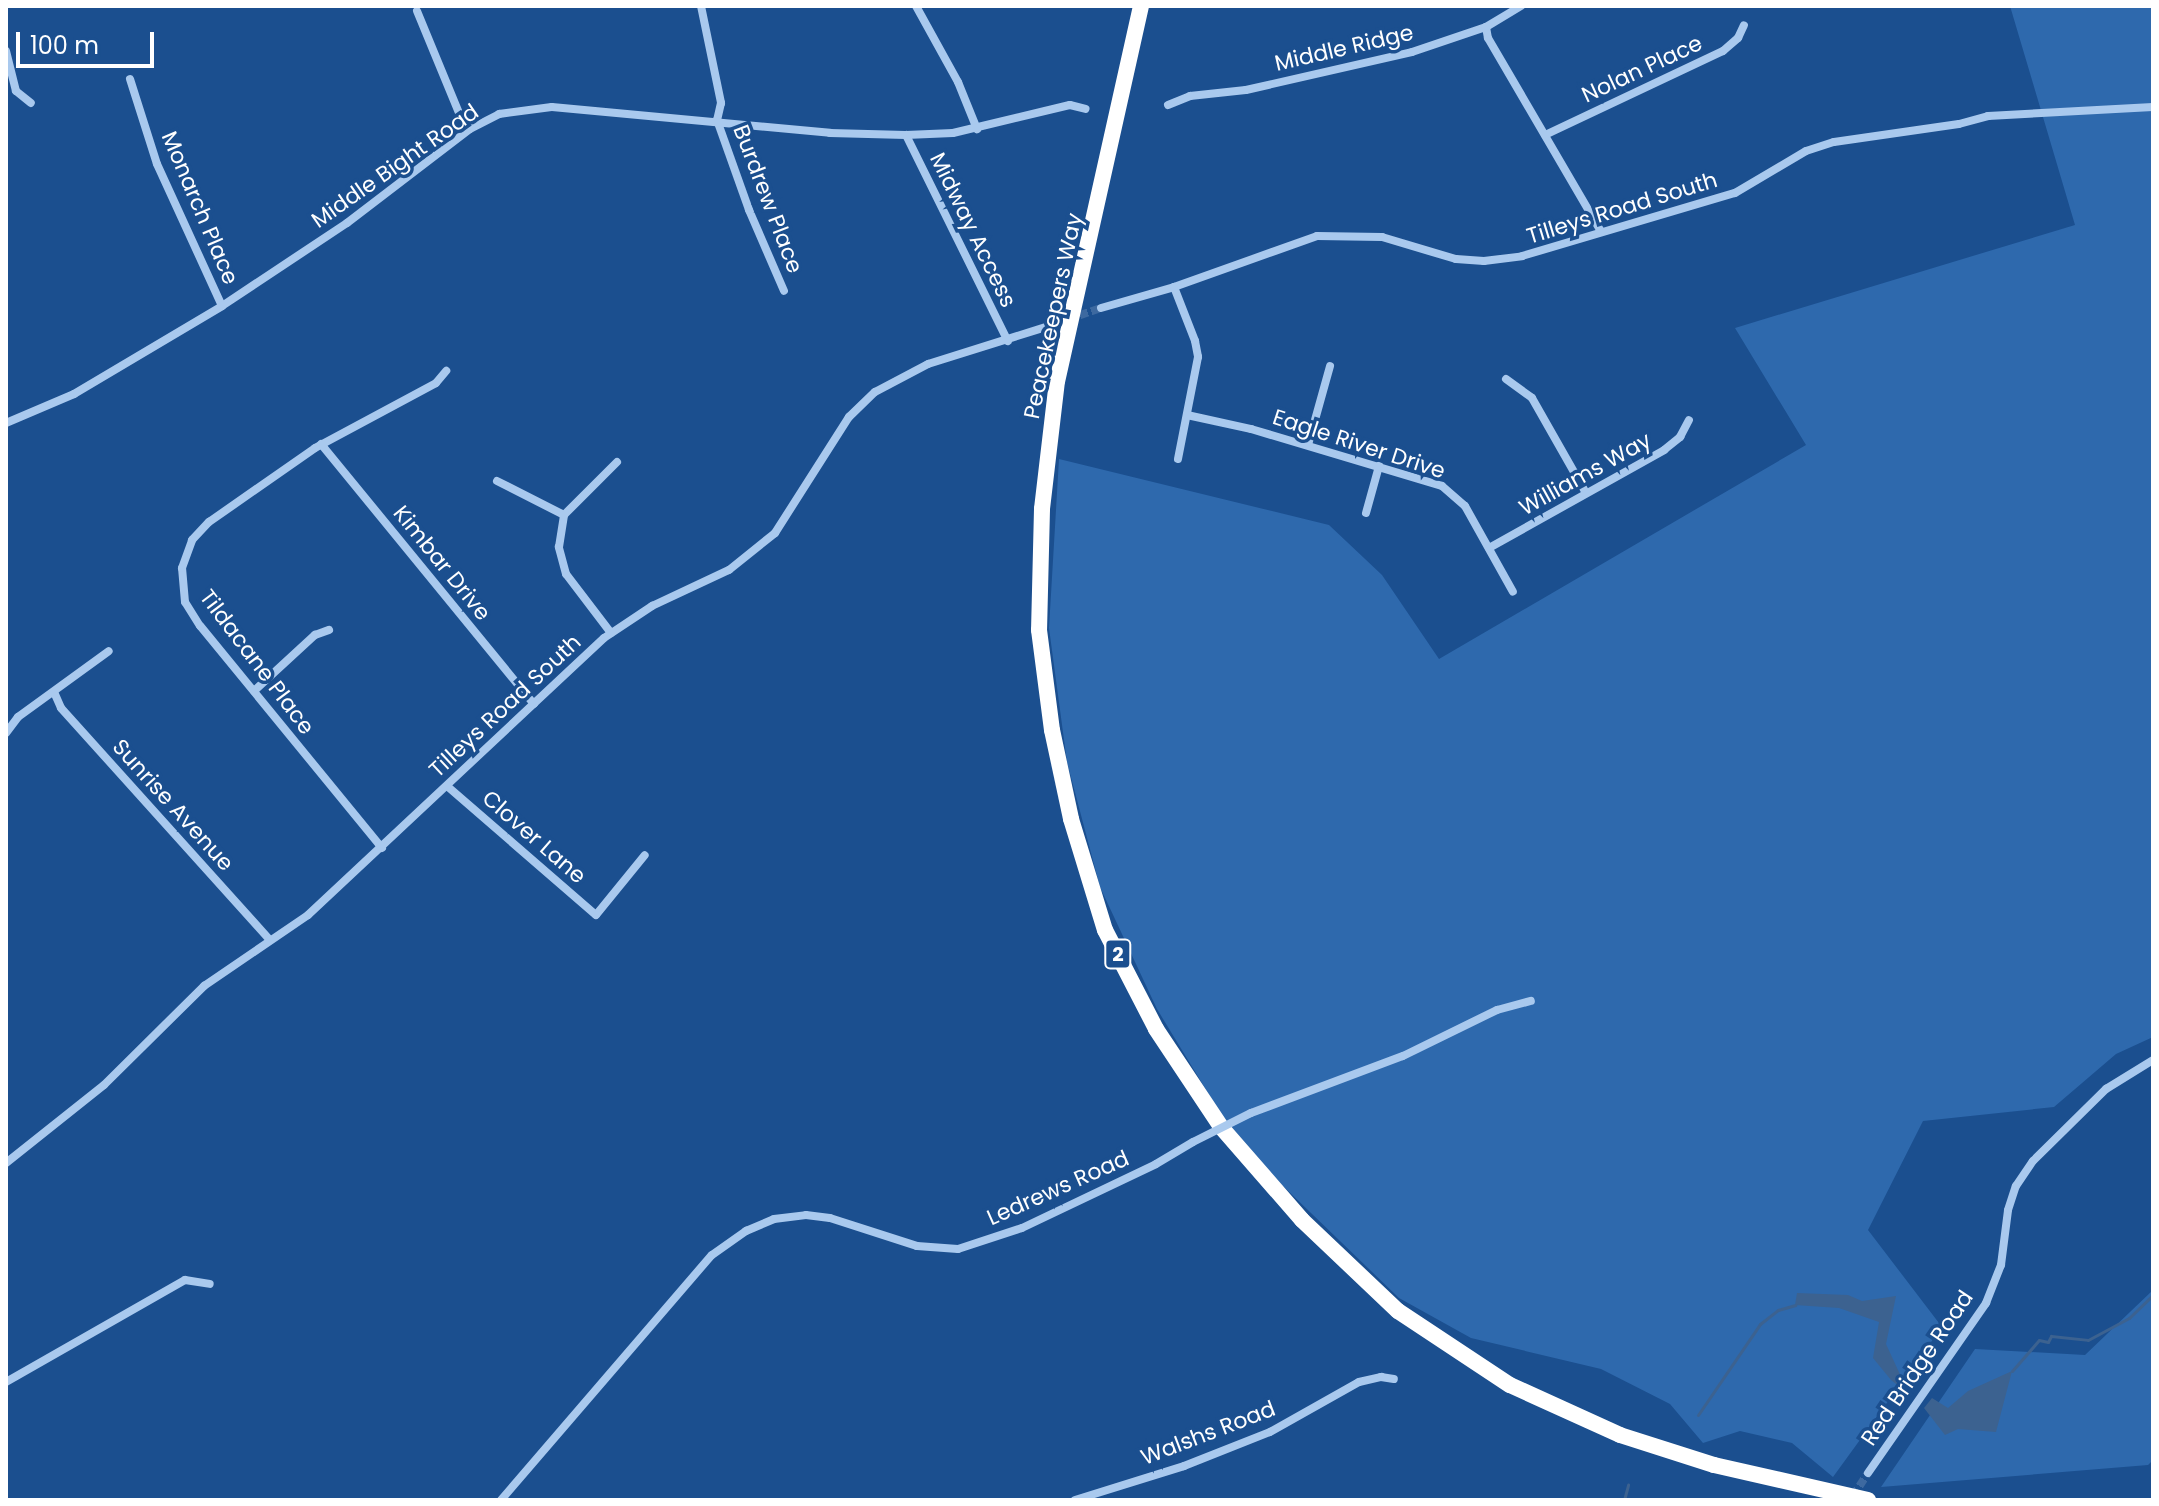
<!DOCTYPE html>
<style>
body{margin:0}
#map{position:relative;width:2159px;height:1506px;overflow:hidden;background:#1b4f8f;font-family:Poppins,sans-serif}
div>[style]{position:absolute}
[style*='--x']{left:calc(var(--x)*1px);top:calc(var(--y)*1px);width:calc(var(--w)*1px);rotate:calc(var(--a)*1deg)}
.green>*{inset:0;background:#2e69ad}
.water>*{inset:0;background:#3c6290}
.stream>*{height:3px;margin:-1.5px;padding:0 1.5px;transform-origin:1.5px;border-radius:1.5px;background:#3c6290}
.street-tunnel>*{height:8px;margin-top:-4px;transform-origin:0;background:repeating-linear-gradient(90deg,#3d69a0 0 8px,transparent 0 12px)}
.street>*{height:8px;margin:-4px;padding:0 4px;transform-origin:4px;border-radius:4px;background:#a9c9ee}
.highway>*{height:16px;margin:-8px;padding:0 8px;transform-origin:8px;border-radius:8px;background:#fff}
.street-bridge>*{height:8px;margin:-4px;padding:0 4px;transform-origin:4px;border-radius:4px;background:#a9c9ee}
span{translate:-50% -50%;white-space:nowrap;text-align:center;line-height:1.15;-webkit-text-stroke:7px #1b4f8f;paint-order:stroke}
.shield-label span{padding:2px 6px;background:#1b4f8f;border:2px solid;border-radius:6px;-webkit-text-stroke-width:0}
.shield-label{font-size:20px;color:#fff;font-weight:700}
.street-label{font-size:22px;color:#fff}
.frame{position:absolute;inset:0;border:8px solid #fff;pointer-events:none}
.scale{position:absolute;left:16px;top:32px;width:138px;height:36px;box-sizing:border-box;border:4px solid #fff;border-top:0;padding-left:10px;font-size:24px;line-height:28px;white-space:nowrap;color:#fff;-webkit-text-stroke:6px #1b4f8f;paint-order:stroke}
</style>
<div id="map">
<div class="green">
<div style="clip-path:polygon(2010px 6px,2153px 6px,2153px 1037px,2116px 1054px,2054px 1107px,1923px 1121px,1868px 1230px,1942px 1327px,1833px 1477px,1792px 1443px,1740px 1431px,1703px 1443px,1670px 1404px,1601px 1369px,1471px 1338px,1399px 1298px,1282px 1185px,1222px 1116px,1157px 1009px,1100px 887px,1067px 762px,1049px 628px,1059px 459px,1329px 525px,1382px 575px,1439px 659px,1806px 445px,1735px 328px,2075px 225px)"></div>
<div style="clip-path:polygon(2153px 1290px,2153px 1460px,2148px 1465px,1881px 1487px,1975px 1349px,2085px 1355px)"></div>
</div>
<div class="water">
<div style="clip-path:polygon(1797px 1293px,1848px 1295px,1862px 1301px,1896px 1296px,1886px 1344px,1909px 1394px,1891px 1380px,1873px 1358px,1879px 1322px,1839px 1308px,1795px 1305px)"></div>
<div style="clip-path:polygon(2012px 1371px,1996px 1432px,1958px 1429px,1945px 1435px,1924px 1408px,1932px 1398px,1948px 1408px,1968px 1391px)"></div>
</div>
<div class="stream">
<div style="--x:2012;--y:1371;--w:41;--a:-48.9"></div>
<div style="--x:2039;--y:1340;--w:9;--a:13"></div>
<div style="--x:2048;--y:1342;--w:7;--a:-63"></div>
<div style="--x:2051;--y:1336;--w:37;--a:6"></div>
<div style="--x:2088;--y:1340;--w:47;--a:-28.2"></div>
<div style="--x:2129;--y:1318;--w:33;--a:-44"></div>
<div style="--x:1698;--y:1415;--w:110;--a:-55.7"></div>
<div style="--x:1760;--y:1324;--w:23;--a:-38"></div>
<div style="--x:1778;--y:1310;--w:18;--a:-16"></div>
<div style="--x:1624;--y:1500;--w:16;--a:-75"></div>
</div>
<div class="street-tunnel">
<div style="--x:1046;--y:327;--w:58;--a:-19.1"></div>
<div style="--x:1853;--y:1496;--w:27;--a:-57"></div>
</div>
<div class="street">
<div style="--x:701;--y:6;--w:99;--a:78.3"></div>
<div style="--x:721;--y:103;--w:17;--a:103"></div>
<div style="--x:717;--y:120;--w:96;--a:70.4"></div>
<div style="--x:749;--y:210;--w:88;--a:66.6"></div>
<div style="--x:916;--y:6;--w:87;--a:61.1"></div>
<div style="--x:958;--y:82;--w:51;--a:68"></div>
<div style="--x:417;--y:11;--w:116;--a:67.6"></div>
<div style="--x:461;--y:118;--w:14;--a:51"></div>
<div style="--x:1486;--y:27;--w:11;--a:80"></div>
<div style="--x:1488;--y:38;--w:224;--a:59.7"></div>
<div style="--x:6;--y:51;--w:41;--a:76"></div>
<div style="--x:16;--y:91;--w:19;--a:39"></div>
<div style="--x:130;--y:79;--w:89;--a:72.4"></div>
<div style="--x:157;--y:164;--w:156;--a:65.4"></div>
<div style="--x:1168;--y:105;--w:24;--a:-22"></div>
<div style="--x:1190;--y:96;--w:56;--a:-6.1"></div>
<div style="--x:1246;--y:90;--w:170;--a:-12.9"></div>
<div style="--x:1412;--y:52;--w:78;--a:-18.7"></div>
<div style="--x:1486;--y:27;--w:41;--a:-31"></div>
<div style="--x:906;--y:135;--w:230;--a:63.7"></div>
<div style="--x:1545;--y:135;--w:197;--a:-25.3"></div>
<div style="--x:1723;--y:51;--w:20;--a:-41"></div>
<div style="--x:1738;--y:38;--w:14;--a:-65"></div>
<div style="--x:1174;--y:287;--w:58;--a:68.7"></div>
<div style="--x:1195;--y:341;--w:16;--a:79"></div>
<div style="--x:1198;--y:357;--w:104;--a:101.1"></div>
<div style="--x:1101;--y:308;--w:76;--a:-16"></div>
<div style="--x:1174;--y:287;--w:152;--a:-19.6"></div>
<div style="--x:1317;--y:236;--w:65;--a:0.9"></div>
<div style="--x:1382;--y:237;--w:77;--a:16.6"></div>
<div style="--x:1456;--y:259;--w:28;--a:4"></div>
<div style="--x:1484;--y:261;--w:38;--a:-7"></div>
<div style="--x:1522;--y:256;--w:222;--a:-16.5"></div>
<div style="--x:1735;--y:193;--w:82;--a:-30.6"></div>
<div style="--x:1806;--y:151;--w:29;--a:-18"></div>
<div style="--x:1834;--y:142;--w:126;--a:-8.2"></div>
<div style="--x:1959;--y:124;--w:30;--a:-15"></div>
<div style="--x:1988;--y:116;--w:165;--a:-3.1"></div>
<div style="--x:1506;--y:379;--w:32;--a:36"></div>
<div style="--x:1532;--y:398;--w:109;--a:60.4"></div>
<div style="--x:1187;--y:415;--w:66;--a:12.3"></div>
<div style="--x:1251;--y:429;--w:199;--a:16.6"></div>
<div style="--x:1442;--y:486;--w:30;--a:41"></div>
<div style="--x:1465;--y:506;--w:98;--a:60.8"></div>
<div style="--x:6;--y:423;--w:74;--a:-23.1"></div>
<div style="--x:74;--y:394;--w:172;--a:-30.7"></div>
<div style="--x:222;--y:306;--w:150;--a:-33.6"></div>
<div style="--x:347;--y:223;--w:155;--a:-37.4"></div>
<div style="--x:470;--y:129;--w:33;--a:-27"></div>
<div style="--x:499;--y:114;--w:53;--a:-7.5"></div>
<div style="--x:552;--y:107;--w:279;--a:5.3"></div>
<div style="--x:830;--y:133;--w:76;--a:1.5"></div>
<div style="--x:906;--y:135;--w:47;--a:-2.4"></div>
<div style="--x:953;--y:133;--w:120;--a:-13.5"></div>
<div style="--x:1070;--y:105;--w:16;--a:14"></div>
<div style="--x:321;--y:444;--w:336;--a:50.7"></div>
<div style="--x:1308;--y:445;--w:82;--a:-74.4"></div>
<div style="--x:497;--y:481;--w:75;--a:26.9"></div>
<div style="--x:1366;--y:513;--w:49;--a:-74.5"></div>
<div style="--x:1489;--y:548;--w:201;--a:-29.2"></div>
<div style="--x:1664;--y:450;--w:21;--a:-39"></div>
<div style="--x:1680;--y:437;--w:19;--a:-62"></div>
<div style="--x:611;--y:633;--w:74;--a:-127.3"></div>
<div style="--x:566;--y:574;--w:28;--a:-105"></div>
<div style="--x:559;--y:547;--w:32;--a:-81"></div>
<div style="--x:564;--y:515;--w:75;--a:-45"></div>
<div style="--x:254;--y:691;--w:83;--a:-42.6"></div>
<div style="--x:315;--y:635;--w:15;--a:-20"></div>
<div style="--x:54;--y:692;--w:17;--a:66"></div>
<div style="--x:61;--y:708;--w:312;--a:48"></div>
<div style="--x:6;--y:733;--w:20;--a:-53"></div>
<div style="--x:18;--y:717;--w:112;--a:-36"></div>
<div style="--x:447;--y:786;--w:197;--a:40.9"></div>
<div style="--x:596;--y:915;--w:77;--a:-50.8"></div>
<div style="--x:382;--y:848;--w:287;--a:-129.3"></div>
<div style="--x:200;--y:626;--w:28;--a:-122"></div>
<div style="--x:185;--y:602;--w:34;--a:-95"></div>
<div style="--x:182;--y:568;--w:30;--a:-70"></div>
<div style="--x:192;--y:540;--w:25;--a:-47"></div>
<div style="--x:209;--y:522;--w:129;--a:-34.9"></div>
<div style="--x:315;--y:448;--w:137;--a:-28.2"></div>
<div style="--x:436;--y:383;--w:16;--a:-50"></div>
<div style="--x:1251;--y:1113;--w:162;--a:-20.6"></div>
<div style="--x:1403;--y:1056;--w:105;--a:-26.1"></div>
<div style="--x:1497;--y:1010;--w:35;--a:-15"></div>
<div style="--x:6;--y:1163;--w:125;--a:-38.5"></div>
<div style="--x:104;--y:1085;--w:141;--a:-44.7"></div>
<div style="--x:204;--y:986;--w:126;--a:-34.3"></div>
<div style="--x:308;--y:915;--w:405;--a:-43.1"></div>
<div style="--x:604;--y:638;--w:58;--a:-33.7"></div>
<div style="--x:652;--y:606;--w:85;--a:-25.1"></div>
<div style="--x:729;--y:570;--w:59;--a:-38.8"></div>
<div style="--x:775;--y:533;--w:138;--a:-57.5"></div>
<div style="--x:849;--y:417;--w:36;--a:-44"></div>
<div style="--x:875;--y:392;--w:60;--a:-27.8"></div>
<div style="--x:928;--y:364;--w:124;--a:-17.4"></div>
<div style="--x:6;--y:1382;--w:206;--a:-29.7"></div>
<div style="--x:185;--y:1280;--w:25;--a:9"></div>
<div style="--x:1868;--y:1473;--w:207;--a:-55.2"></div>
<div style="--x:1986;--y:1303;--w:41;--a:-68.5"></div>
<div style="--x:2001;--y:1265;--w:55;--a:-82.7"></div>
<div style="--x:2008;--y:1210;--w:25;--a:-72"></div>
<div style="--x:2016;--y:1186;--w:30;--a:-56"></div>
<div style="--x:2033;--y:1161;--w:103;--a:-44.6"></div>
<div style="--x:2106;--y:1089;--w:55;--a:-31.7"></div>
<div style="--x:501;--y:1500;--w:323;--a:-49.3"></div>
<div style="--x:712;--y:1255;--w:42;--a:-35.2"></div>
<div style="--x:746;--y:1231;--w:30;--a:-23"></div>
<div style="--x:774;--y:1219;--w:32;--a:-7"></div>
<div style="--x:806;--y:1215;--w:24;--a:7"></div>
<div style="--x:830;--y:1218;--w:91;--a:17.8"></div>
<div style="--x:917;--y:1246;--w:41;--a:4.2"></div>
<div style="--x:958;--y:1249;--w:67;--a:-18.2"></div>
<div style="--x:1022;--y:1228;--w:148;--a:-25.5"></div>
<div style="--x:1156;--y:1164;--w:43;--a:-30.7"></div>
<div style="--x:1075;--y:1500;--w:114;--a:-17.3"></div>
<div style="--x:1184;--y:1466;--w:92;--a:-21.6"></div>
<div style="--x:1270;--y:1432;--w:102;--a:-29.3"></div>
<div style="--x:1359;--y:1382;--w:23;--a:-13"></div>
<div style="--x:1381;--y:1377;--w:13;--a:9"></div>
</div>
<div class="highway">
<div style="--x:1141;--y:6;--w:384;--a:102.6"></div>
<div style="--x:1057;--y:381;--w:129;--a:96.7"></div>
<div style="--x:1042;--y:509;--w:121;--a:91.4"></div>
<div style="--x:1039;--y:630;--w:101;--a:82.6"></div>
<div style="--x:1052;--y:730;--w:91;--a:77.9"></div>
<div style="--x:1071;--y:819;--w:116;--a:73"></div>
<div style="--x:1105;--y:930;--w:111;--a:62.7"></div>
<div style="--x:1156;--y:1029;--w:118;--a:56.4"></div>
<div style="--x:1221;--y:1127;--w:123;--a:48.9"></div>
<div style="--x:1302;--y:1220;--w:132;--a:43.5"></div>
<div style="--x:1398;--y:1311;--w:134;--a:33.5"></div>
<div style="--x:1510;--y:1385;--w:121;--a:24.4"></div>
<div style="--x:1620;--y:1435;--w:99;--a:17.7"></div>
<div style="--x:1714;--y:1465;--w:158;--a:12.8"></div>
</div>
<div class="street-bridge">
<div style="--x:1193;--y:1142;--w:65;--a:-26.6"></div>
</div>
<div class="shield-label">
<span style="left:1118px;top:954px">2</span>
</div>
<div class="street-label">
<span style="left:1344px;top:48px;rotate:-13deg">Middle Ridge</span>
<span style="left:1642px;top:69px;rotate:-25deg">Nolan Place</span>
<span style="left:395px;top:166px;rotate:-35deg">Middle Bight Road</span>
<span style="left:768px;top:199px;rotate:69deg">Burdrew Place</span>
<span style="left:200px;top:208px;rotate:67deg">Monarch Place</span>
<span style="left:1622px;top:208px;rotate:-17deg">Tilleys Road South</span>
<span style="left:973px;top:230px;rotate:64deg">Midway Access</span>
<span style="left:1053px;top:316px;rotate:-78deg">Peacekeepers Way</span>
<span style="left:1359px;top:444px;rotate:18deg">Eagle River Drive</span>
<span style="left:1585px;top:474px;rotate:-29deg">Williams Way</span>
<span style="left:442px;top:563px;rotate:51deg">Kimbar Drive</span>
<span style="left:257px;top:662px;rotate:53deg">Tildacane Place</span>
<span style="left:505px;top:706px;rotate:-43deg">Tilleys Road South</span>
<span style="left:173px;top:805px;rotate:48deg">Sunrise Avenue</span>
<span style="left:534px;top:837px;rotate:41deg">Clover Lane</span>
<span style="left:1058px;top:1188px;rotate:-24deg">Ledrews Road</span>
<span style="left:1917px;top:1368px;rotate:-56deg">Red Bridge Road</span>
<span style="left:1208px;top:1433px;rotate:-21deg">Walshs Road</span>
</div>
<div class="frame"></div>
<div class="scale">100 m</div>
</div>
